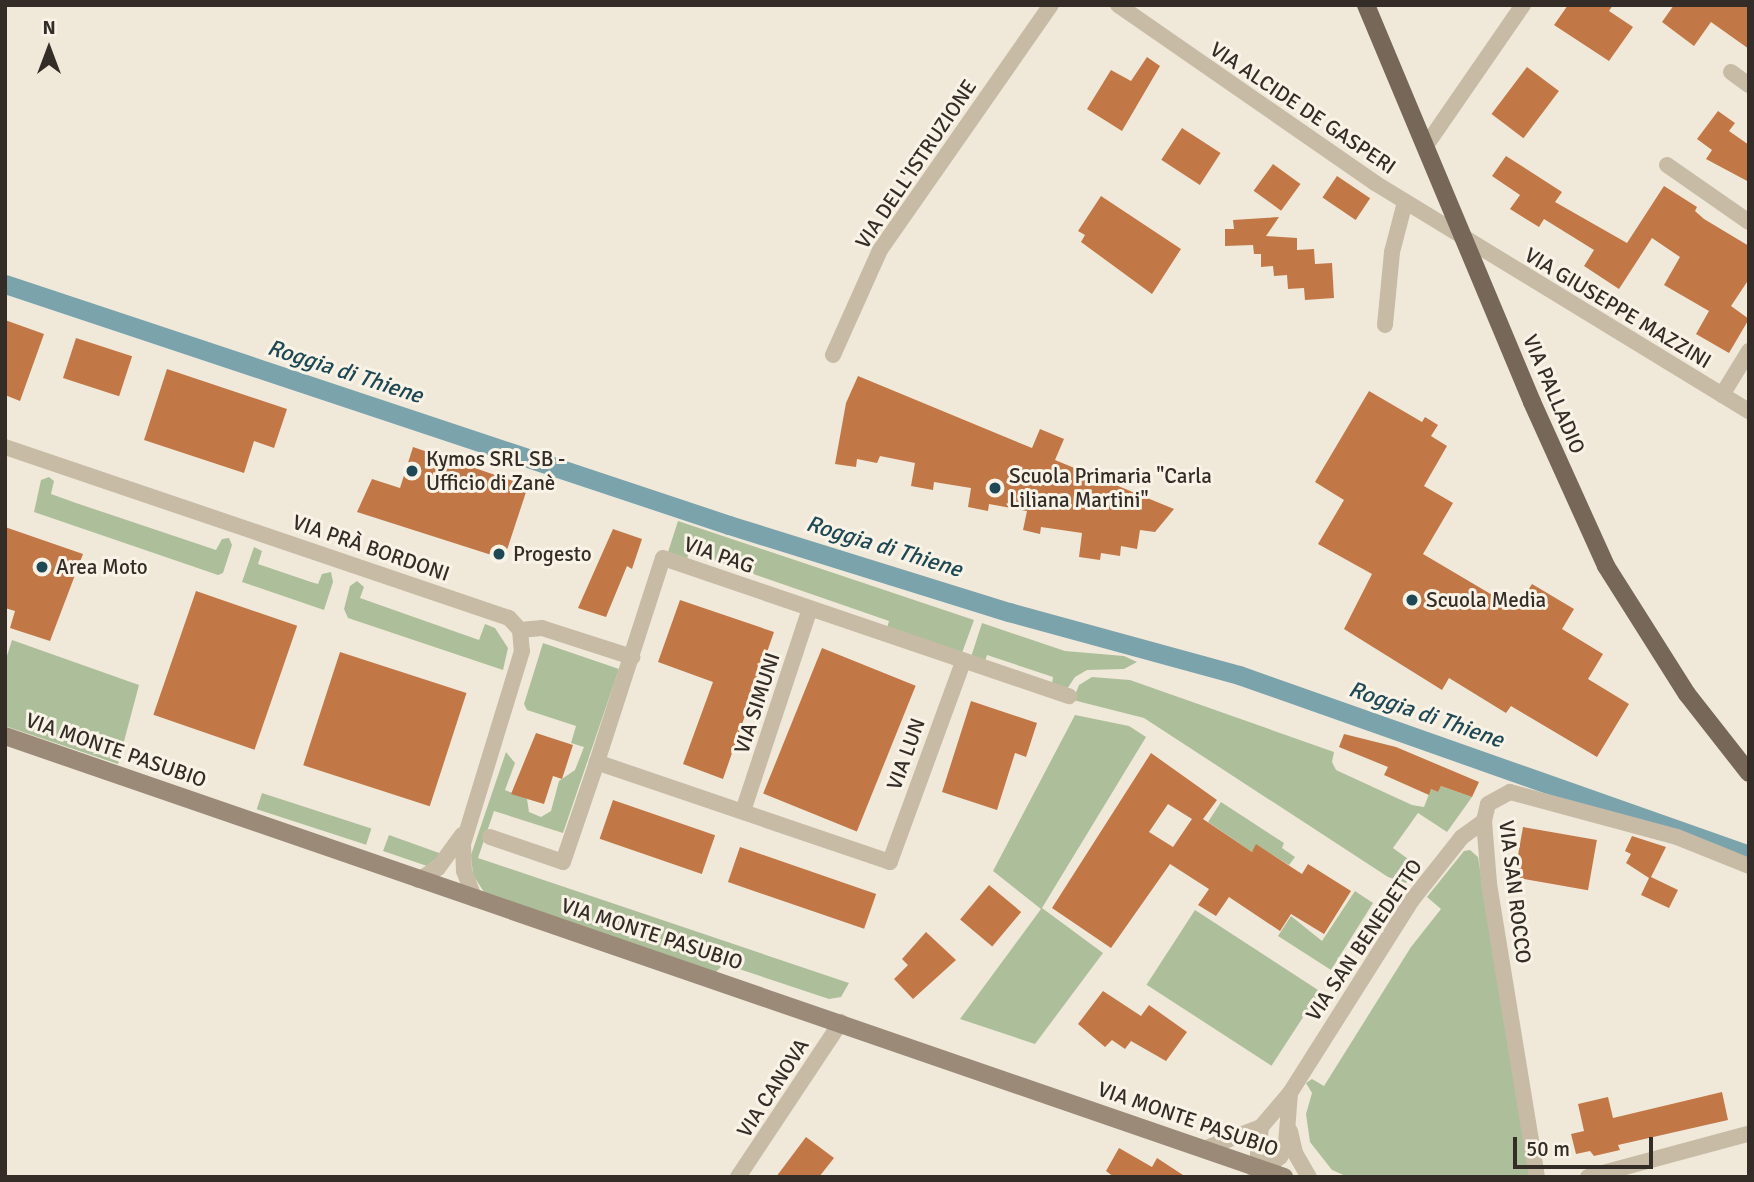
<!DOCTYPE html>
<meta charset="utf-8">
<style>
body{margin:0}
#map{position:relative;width:1754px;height:1182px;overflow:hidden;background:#f0e9da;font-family:Signika,sans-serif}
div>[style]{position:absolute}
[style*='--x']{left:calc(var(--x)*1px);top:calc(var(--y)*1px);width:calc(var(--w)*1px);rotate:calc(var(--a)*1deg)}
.green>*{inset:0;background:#adbf9a;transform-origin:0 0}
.canal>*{height:19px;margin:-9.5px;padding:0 9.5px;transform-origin:9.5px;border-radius:9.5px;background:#7aa3ac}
.building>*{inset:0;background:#c27746;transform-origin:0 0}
.minor>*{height:16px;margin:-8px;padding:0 8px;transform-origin:8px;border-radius:8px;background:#c8bba6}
.secondary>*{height:18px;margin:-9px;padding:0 9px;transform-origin:9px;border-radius:9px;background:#9b8a78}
.primary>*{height:18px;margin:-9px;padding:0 9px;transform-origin:9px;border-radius:9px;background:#766758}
.dots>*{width:19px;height:19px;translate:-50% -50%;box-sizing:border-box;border:4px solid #f8f3e6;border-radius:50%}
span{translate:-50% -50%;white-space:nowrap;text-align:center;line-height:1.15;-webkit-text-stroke:6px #f8f3e6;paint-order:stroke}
.street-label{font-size:21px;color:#342d27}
.poi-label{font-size:21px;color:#342d27}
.left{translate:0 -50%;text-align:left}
.water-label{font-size:23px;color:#1e4854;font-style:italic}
.frame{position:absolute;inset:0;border:7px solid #342d27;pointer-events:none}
.north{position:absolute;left:14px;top:14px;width:70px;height:70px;-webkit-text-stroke:5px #f8f3e6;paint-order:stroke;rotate:0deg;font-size:19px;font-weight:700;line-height:28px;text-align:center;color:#342d27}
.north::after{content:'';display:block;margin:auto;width:24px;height:32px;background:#342d27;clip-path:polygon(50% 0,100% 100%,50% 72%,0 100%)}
.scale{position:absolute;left:1513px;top:1137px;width:140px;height:32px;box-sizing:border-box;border:4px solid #342d27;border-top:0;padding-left:9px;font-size:21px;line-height:24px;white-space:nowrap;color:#342d27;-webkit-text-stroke:5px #f8f3e6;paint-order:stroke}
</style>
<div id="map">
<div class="green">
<div style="clip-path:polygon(49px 477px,54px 481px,51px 494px,76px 503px,216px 550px,222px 539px,229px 538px,232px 545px,223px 573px,218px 575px,34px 512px,41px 480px)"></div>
<div style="clip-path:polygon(678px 521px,974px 620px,962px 653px,887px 628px,889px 621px,704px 557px,689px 552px,687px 559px,668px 552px)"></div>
<div style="clip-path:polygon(254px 547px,262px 551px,258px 564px,311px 582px,318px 584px,322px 574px,331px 572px,333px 582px,324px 610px,242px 582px)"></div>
<div style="clip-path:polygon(357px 581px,364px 587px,360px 598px,479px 640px,485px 624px,495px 628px,508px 648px,503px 670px,348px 618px,344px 609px,350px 586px)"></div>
<div style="clip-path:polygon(982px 623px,1065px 651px,1124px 656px,1137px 662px,1124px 669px,1087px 670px,1075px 677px,1067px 689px,1052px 684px,1053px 677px,987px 655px,985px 661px,971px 657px)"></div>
<div style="clip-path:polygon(12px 640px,139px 685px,118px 764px,5px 726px,5px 662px)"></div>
<div style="clip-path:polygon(543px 643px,619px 669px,563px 833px,494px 811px,478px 858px,849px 983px,841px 997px,829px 999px,724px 964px,716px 972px,484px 892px,473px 875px,471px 855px,506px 752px,515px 763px,505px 790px,527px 799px,529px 812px,541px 817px,551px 811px,559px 781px,575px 770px,584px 747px,571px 743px,576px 726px,527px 710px,524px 704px)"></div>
<div style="clip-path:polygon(1092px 677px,1130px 680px,1334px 752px,1332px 762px,1336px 770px,1412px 805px,1424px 807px,1431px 789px,1438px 792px,1441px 786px,1472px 797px,1447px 832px,1418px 813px,1393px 848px,1422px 869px,1415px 870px,1406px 883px,1388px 877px,1144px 718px,1073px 700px,1079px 685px)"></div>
<div style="clip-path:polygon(1075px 715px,1129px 726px,1146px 737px,1042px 908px,1103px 953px,1035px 1044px,960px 1019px,1041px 909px,993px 871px)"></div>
<div style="left:262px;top:793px;width:115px;height:17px;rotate:18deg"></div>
<div style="clip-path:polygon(1221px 802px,1284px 843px,1282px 848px,1295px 857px,1289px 865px,1257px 845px,1252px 852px,1208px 822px)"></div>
<div style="clip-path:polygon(389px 835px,442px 854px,427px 866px,383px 851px)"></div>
<div style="clip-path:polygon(1470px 850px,1478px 857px,1530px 1177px,1348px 1177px,1332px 1170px,1310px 1142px,1306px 1114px,1312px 1093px,1306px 1083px,1312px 1079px,1324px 1086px,1411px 947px,1441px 909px,1427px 897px,1464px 851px)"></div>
<div style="clip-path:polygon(1355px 891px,1373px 903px,1331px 970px,1278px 936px,1291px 916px,1322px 941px)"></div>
<div style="left:1195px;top:910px;width:149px;height:89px;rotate:33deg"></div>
</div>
<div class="canal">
<div style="--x:5;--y:284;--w:763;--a:18.41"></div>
<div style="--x:729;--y:525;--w:293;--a:17.3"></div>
<div style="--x:1009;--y:612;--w:238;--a:15.3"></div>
<div style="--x:1239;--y:675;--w:541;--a:19.44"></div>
</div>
<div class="building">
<div style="clip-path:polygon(1568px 5px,1613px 5px,1609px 11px,1633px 27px,1609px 61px,1554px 25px)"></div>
<div style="clip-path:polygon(1674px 5px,1744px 5px,1749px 9px,1749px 49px,1711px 22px,1694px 46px,1662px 22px)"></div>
<div style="clip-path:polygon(1147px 57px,1160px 66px,1122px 131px,1087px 109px,1111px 70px,1131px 81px)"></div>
<div style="left:1527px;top:67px;width:40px;height:59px;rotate:37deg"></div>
<div style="clip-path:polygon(1718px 111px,1735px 123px,1729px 131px,1749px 145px,1749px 182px,1706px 159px,1712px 150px,1697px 139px)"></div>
<div style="left:1182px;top:128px;width:46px;height:38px;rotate:33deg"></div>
<div style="clip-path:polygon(1506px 156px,1562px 192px,1555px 202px,1627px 243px,1664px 186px,1697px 207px,1695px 211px,1704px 219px,1749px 246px,1749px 279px,1731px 306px,1749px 319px,1729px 353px,1696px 334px,1709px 311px,1664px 285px,1680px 257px,1652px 238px,1619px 289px,1584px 266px,1594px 250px,1544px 219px,1539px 227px,1510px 209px,1520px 195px,1492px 176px)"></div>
<div style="left:1273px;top:164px;width:34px;height:33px;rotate:36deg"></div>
<div style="left:1337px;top:176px;width:40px;height:26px;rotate:34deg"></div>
<div style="clip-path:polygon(1101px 196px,1181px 249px,1152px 294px,1081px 242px,1085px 235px,1078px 231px)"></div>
<div style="clip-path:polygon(1279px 217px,1266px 236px,1297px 238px,1297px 250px,1314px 249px,1315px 264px,1332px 263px,1334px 298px,1305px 300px,1304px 288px,1288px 289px,1287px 275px,1274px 276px,1273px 266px,1261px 267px,1261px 254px,1254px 254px,1253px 245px,1225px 246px,1225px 229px,1234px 229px,1233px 220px)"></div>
<div style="clip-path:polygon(5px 320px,44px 334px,20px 401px,5px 395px)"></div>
<div style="left:76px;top:338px;width:59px;height:42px;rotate:18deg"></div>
<div style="clip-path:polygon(167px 369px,287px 409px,274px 448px,254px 441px,244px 473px,144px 440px)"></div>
<div style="clip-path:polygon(858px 376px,1032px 448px,1040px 429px,1064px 439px,1055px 460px,1174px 509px,1155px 532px,1140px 530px,1137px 549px,1121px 546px,1120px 556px,1101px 553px,1100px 560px,1079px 557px,1082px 533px,1041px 527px,1040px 534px,1023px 530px,1027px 511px,989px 504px,988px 511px,968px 507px,971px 488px,934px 482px,933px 490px,911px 486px,915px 463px,880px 456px,877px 463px,857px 459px,856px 467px,835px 464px,846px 403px)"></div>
<div style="clip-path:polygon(1369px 391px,1422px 422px,1425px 417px,1438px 425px,1431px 436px,1447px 446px,1424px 486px,1453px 503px,1423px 554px,1516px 609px,1532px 584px,1574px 609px,1562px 629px,1603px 654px,1588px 679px,1629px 704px,1597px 757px,1511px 706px,1506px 713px,1449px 678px,1442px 690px,1344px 629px,1372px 574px,1318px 544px,1344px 500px,1315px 482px)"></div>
<div style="clip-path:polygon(413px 447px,528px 486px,504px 559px,357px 512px,372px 479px,400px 488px)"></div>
<div style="clip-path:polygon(5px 527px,83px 554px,50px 641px,10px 628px,15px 611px,5px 608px)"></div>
<div style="clip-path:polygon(613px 529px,642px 539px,632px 569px,627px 566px,606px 617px,578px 608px)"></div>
<div style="left:196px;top:591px;width:107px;height:131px;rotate:19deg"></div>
<div style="clip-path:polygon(680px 600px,774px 632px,723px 779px,683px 764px,713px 682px,658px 662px)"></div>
<div style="left:822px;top:648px;width:101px;height:157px;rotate:22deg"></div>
<div style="left:340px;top:652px;width:133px;height:119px;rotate:18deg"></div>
<div style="clip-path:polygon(971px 701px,1037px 723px,1026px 757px,1015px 753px,997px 810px,942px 792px)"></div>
<div style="clip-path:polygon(536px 733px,573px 745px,562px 779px,553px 776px,544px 804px,511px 794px)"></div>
<div style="clip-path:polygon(1344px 734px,1396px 747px,1479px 782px,1472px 797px,1441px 786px,1438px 792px,1431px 789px,1429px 795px,1384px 775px,1388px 767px,1339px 747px)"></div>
<div style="clip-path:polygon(evenodd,1151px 753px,1217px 800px,1203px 819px,1252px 852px,1256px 844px,1302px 874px,1308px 864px,1351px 891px,1324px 934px,1291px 914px,1280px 931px,1229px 897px,1216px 916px,1198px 905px,1209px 889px,1170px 864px,1111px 948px,1052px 908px,1151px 753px,1168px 804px,1192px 819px,1173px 847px,1149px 832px,1168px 804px)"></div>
<div style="left:613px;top:800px;width:108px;height:41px;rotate:19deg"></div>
<div style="left:1523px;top:827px;width:75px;height:51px;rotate:10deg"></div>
<div style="clip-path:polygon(1632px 836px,1666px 847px,1651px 877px,1678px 890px,1669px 908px,1641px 895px,1649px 878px,1626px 863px,1631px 854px,1625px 851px)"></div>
<div style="left:740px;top:847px;width:144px;height:37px;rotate:19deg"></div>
<div style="left:989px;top:885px;width:42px;height:45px;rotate:40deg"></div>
<div style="clip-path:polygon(926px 932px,956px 960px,913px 999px,894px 979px,908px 965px,902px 959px)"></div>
<div style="clip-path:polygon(1103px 991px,1141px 1016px,1149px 1005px,1187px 1032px,1166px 1061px,1131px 1041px,1125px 1049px,1112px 1040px,1105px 1047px,1078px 1024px)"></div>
<div style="clip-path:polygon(1722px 1092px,1728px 1120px,1618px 1145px,1620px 1150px,1594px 1156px,1590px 1151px,1576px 1154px,1571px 1134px,1584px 1131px,1578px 1104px,1608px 1097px,1613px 1118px)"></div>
<div style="clip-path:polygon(806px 1137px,834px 1158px,819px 1177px,776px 1177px)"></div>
<div style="clip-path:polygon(1119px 1148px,1152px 1167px,1157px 1158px,1186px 1177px,1114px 1177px,1106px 1171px)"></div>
</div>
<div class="minor">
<div style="--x:1118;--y:5;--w:313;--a:34.7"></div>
<div style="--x:1375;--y:183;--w:438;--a:31.4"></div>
<div style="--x:1731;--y:72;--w:22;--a:36"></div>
<div style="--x:1425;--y:147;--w:173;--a:-55.4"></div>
<div style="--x:1667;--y:165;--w:100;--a:34.8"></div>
<div style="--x:1385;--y:325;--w:73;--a:-84.5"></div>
<div style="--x:1392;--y:252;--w:52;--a:-75.4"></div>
<div style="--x:833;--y:355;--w:115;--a:-65.9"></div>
<div style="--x:880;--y:250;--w:299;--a:-55.1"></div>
<div style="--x:1722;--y:395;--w:52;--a:-58.5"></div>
<div style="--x:5;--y:447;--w:532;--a:18.74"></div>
<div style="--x:509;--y:618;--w:16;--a:47"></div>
<div style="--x:520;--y:630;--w:21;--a:85"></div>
<div style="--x:522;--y:651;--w:202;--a:107"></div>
<div style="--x:463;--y:844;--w:27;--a:88"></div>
<div style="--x:464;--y:871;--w:30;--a:69"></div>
<div style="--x:520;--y:630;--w:22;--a:-5"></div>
<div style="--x:542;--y:628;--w:95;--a:17.9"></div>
<div style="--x:963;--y:662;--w:213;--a:110.1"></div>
<div style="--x:890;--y:862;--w:310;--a:-161.2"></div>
<div style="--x:597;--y:762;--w:214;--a:-72.1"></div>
<div style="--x:663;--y:558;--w:429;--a:18.8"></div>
<div style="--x:743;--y:811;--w:213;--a:-71.7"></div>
<div style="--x:490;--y:837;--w:77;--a:18.9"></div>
<div style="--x:563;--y:862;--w:106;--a:-71.2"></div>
<div style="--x:418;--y:880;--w:23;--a:-31"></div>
<div style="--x:438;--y:868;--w:41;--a:-54"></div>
<div style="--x:1290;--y:1093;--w:228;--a:-57.7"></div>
<div style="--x:1412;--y:900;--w:80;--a:-51.6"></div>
<div style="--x:1462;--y:837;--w:27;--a:-36"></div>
<div style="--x:1290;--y:1131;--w:23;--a:77"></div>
<div style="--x:1295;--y:1153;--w:28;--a:60"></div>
<div style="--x:1204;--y:1149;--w:61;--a:-21.1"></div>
<div style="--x:738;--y:1177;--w:186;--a:-56.4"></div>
<div style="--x:1255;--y:1177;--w:32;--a:-39"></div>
<div style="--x:1280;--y:1157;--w:14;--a:-65"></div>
<div style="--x:1286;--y:1144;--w:51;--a:-85.5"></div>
<div style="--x:1290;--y:1093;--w:45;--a:130.5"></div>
<div style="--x:1261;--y:1127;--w:27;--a:96"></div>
<div style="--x:1258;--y:1154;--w:17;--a:73"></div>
<div style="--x:1537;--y:1177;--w:298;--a:-99.3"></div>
<div style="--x:1489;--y:883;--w:62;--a:-94.6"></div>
<div style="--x:1484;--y:821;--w:17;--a:-77"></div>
<div style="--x:1488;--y:804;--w:25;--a:-29"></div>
<div style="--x:1510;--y:792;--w:173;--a:15.1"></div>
<div style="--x:1677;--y:837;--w:78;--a:21.9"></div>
<div style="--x:1588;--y:1177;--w:165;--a:-15.1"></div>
</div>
<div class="secondary">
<div style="--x:5;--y:736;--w:1353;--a:19.02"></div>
</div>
<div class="primary">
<div style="--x:1366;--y:5;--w:430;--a:67.3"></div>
<div style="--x:1532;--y:402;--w:180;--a:65.7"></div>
<div style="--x:1606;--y:566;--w:151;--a:57.7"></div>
<div style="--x:1687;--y:694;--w:100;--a:51.9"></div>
</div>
<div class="dots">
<div style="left:412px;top:471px;background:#1e4854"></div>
<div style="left:995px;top:488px;background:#1e4854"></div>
<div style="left:499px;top:554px;background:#1e4854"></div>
<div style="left:42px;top:567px;background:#1e4854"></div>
<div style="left:1412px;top:600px;background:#1e4854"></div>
</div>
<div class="street-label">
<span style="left:1303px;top:108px;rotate:34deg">VIA ALCIDE DE GASPERI</span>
<span style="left:916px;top:164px;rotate:-56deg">VIA DELL'ISTRUZIONE</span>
<span style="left:1618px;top:308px;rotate:31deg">VIA GIUSEPPE MAZZINI</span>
<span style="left:1554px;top:394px;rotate:67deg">VIA PALLADIO</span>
<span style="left:371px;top:548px;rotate:19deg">VIA PRÀ BORDONI</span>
<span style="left:719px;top:555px;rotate:19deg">VIA PAG</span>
<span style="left:757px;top:703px;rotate:-72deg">VIA SIMUNI</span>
<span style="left:116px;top:750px;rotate:19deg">VIA MONTE PASUBIO</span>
<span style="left:906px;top:754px;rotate:-70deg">VIA LUN</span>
<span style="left:1515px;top:892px;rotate:83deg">VIA SAN ROCCO</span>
<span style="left:652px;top:934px;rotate:18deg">VIA MONTE PASUBIO</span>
<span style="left:1364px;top:940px;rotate:-56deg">VIA SAN BENEDETTO</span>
<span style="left:773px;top:1088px;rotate:-57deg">VIA CANOVA</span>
<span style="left:1188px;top:1119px;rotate:19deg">VIA MONTE PASUBIO</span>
</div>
<div class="poi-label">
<span class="left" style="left:426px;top:471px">Kymos SRL SB -<br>Ufficio di Zanè</span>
<span class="left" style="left:1009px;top:488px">Scuola Primaria "Carla<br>Liliana Martini"</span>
<span class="left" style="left:513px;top:554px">Progesto</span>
<span class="left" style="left:56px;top:567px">Area Moto</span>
<span class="left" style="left:1426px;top:600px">Scuola Media</span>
</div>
<div class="water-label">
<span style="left:345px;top:372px;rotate:18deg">Roggia di Thiene</span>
<span style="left:884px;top:547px;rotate:17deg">Roggia di Thiene</span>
<span style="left:1426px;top:715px;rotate:19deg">Roggia di Thiene</span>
</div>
<div class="frame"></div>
<div class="north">N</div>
<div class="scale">50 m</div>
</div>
